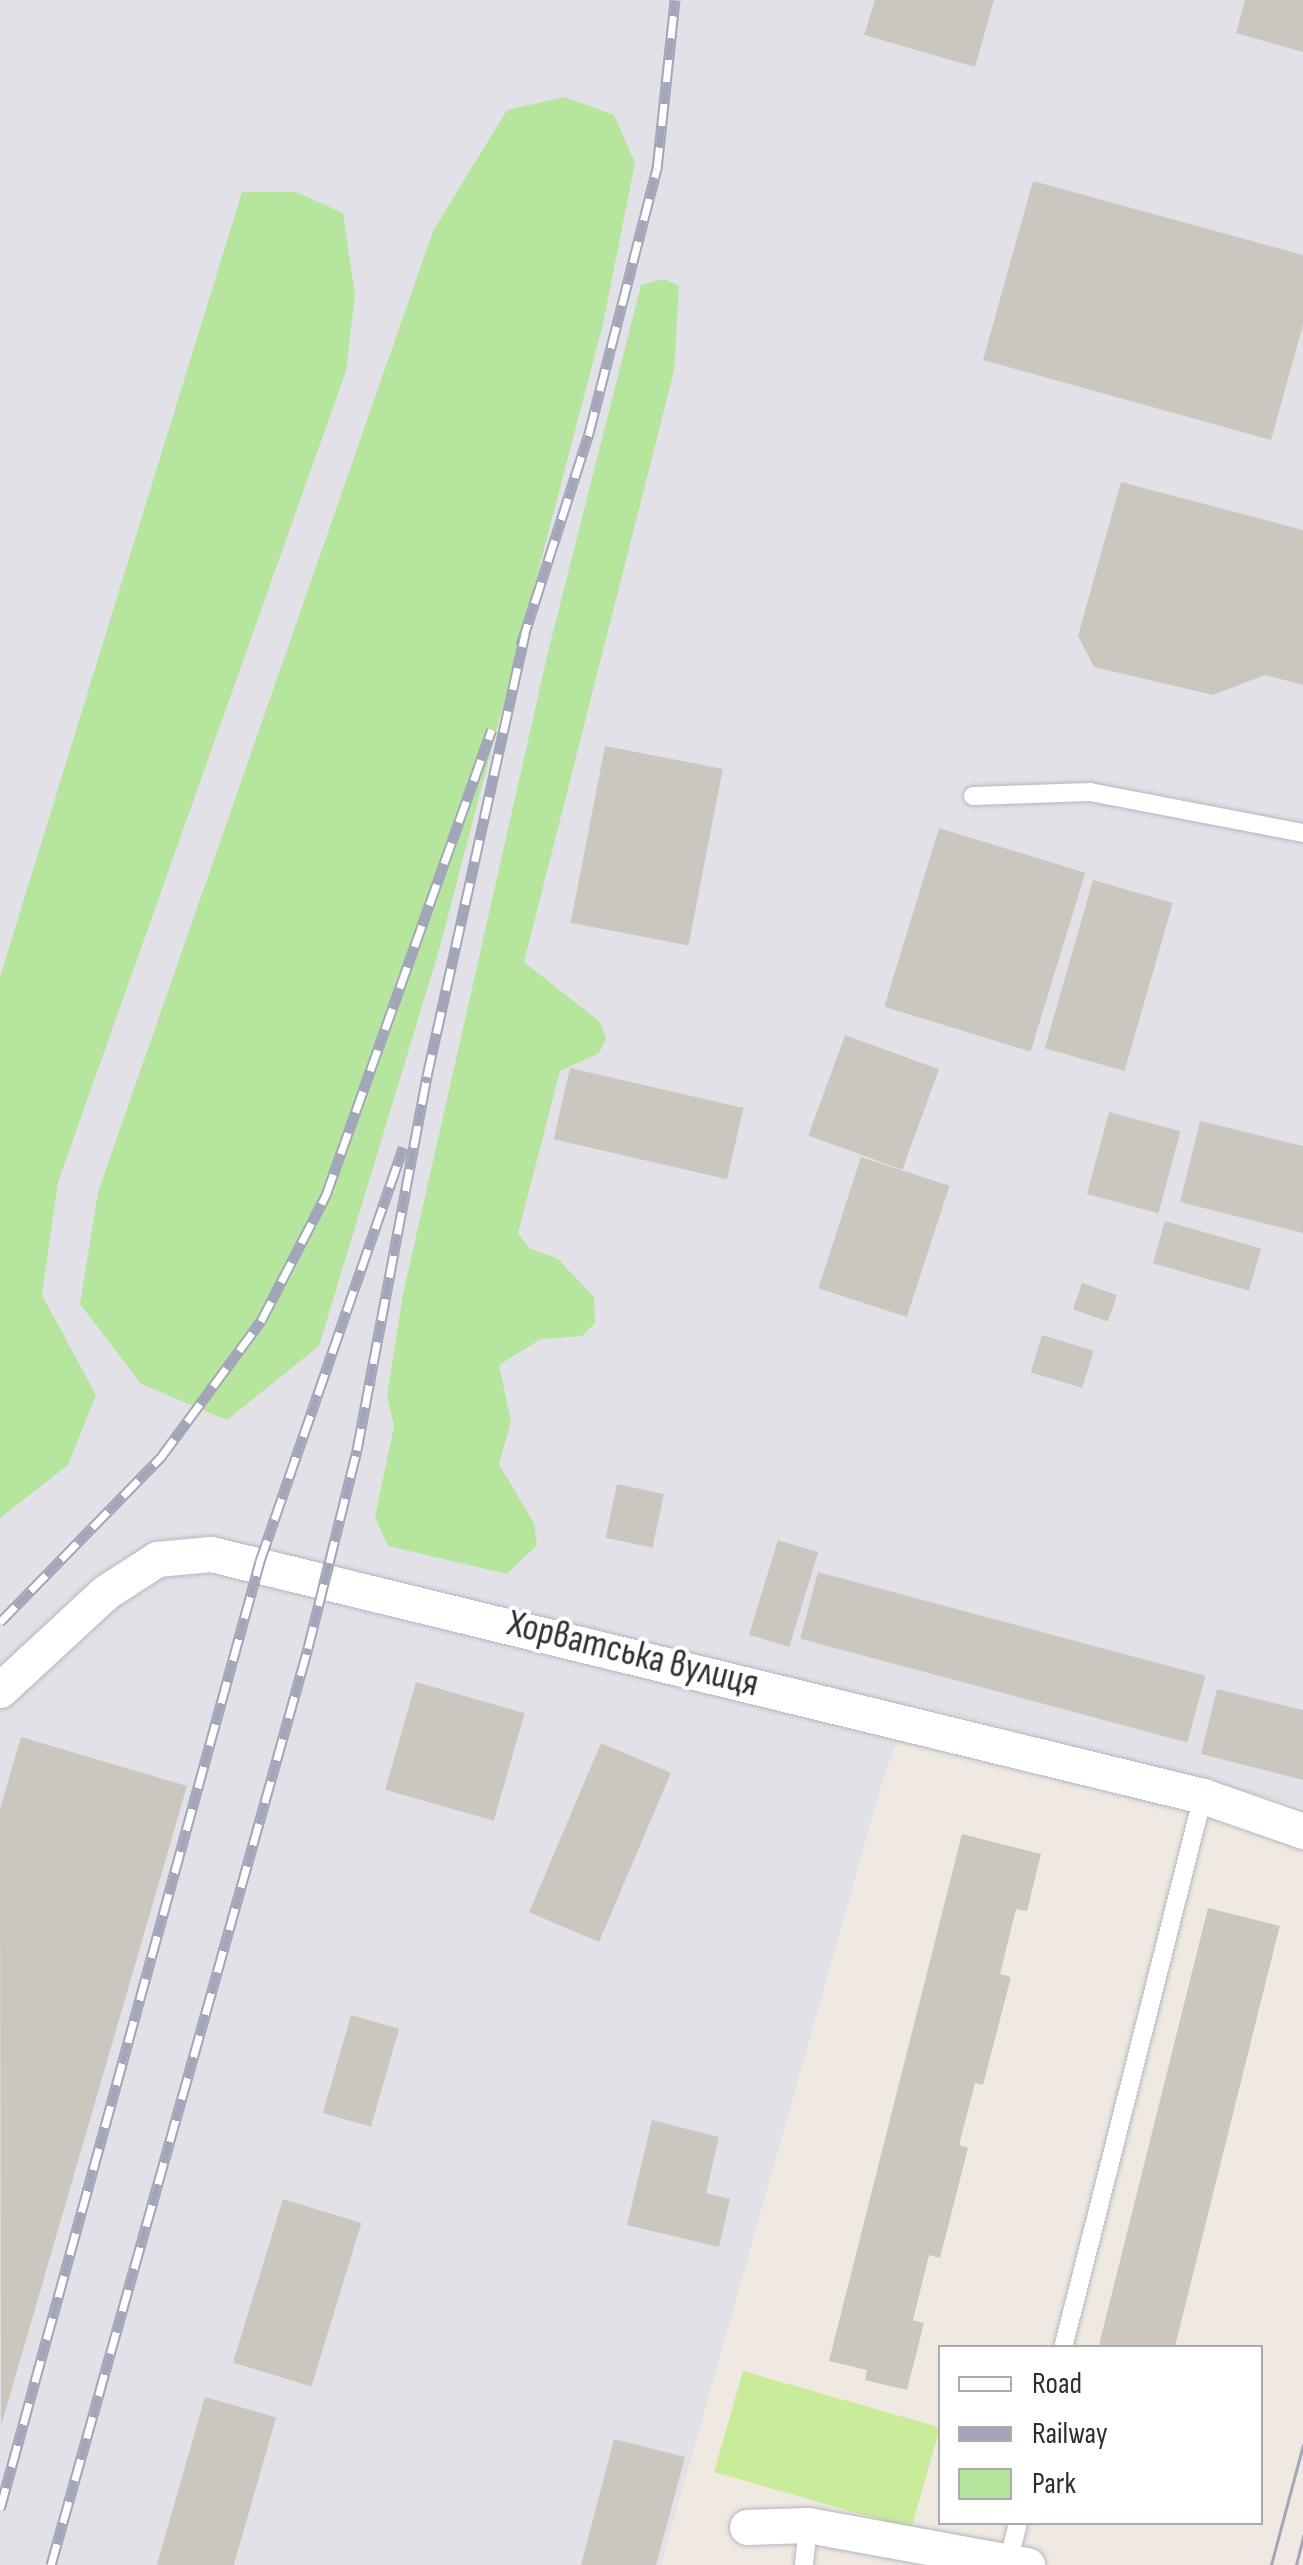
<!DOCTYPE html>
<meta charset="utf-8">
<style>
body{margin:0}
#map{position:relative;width:1303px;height:2565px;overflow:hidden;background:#efe9e1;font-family:"Sofia Sans Condensed",sans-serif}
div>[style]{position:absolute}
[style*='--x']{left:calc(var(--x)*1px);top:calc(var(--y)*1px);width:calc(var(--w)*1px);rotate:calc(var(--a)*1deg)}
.industrial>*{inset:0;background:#e3e1e8}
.green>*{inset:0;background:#b6e59e}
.pitch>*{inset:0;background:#c9ec9a;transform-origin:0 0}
.building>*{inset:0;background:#cbc7bf;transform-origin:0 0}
.roads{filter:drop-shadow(0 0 2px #b4b7c1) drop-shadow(0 0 2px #b4b7c1)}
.service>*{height:18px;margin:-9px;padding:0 9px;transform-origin:9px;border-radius:9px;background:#fff}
.minor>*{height:35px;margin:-17.5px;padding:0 17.5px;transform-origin:17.5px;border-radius:17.5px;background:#fff}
.tram>*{height:2.5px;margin:-1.25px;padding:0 1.25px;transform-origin:1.25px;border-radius:1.25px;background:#a3a6b8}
.rail>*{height:11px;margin-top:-5.5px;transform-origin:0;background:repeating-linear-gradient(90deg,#fff 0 22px,#a3a6b8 0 44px);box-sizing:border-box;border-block:2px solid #a3a6b8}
span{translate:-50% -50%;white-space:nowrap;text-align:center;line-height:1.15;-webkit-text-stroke:8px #fff;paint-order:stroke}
.street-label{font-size:38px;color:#2e2e2e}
.legend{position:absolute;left:938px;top:2345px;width:325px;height:180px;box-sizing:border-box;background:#fff;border:2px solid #ababab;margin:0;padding:12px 18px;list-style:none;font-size:30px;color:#2e2e2e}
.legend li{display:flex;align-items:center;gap:20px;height:50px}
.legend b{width:50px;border:2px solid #ababab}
</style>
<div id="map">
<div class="industrial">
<div style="clip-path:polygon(0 0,1303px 0,1303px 1807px,912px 1703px,884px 1776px,661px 2565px,0 2565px)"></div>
</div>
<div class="green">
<div style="clip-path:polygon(565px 97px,614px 115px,635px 163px,603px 324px,439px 950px,319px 1346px,227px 1420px,141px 1384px,80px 1304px,98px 1192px,433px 231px,507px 110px)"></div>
<div style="clip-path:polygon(242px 192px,296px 192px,343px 213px,355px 295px,346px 371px,58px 1182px,42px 1295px,96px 1395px,68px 1465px,0 1518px,0 977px)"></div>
<div style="clip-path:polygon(664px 279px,679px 286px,674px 371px,524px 962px,600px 1022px,606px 1039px,599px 1053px,560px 1071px,518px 1233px,529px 1248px,558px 1259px,594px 1297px,595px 1323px,582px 1336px,541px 1339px,499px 1365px,511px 1422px,499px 1464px,534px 1523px,537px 1545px,507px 1574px,388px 1546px,375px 1517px,394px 1426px,387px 1396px,403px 1294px,548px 652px,641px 285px)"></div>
</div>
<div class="pitch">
<div style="left:743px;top:2371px;width:205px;height:105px;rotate:16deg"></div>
</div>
<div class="building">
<div style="clip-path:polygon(875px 0,994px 0,975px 67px,864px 35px)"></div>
<div style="clip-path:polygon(1245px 0,1303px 0,1303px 52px,1236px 33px)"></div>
<div style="clip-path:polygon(1033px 181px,1303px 255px,1303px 325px,1271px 440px,983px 360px)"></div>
<div style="clip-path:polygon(1121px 482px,1303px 530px,1303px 685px,1265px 675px,1213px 695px,1094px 667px,1078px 636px)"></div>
<div style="left:605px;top:746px;width:120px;height:180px;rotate:11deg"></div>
<div style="left:939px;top:828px;width:153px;height:187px;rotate:17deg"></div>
<div style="left:1093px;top:880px;width:83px;height:175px;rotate:16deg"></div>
<div style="left:845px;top:1035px;width:100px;height:107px;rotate:20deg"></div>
<div style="left:570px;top:1068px;width:178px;height:73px;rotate:13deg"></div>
<div style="left:1109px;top:1112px;width:74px;height:85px;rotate:15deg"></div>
<div style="clip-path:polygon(1200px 1121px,1303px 1146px,1303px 1233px,1180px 1202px)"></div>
<div style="left:861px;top:1157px;width:93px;height:138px;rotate:18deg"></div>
<div style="left:1165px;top:1221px;width:100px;height:44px;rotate:16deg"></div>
<div style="left:1082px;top:1283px;width:37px;height:28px;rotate:19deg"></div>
<div style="left:1042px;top:1335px;width:54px;height:39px;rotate:17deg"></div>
<div style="left:617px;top:1484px;width:48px;height:55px;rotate:12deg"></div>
<div style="left:778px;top:1540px;width:42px;height:99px;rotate:17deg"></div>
<div style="left:818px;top:1572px;width:401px;height:69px;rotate:15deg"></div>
<div style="left:416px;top:1682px;width:113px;height:112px;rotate:16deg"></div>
<div style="clip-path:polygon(1217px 1689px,1303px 1710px,1303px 1780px,1201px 1754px)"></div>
<div style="clip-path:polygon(21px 1737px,187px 1786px,1px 2426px,0 1809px)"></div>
<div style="left:601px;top:1743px;width:76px;height:184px;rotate:23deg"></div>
<div style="clip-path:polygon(962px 1834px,1041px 1854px,1027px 1911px,1016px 1909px,1000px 1974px,1011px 1977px,983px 2085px,975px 2083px,959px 2145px,968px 2148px,940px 2258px,929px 2255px,913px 2320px,924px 2323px,907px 2390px,865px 2380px,867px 2370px,829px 2361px)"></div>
<div style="left:1208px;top:1908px;width:74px;height:455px;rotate:14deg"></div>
<div style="left:351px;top:2015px;width:50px;height:102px;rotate:16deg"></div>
<div style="clip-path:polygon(652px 2120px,719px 2137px,706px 2193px,730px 2199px,719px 2247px,627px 2225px)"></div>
<div style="left:283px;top:2199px;width:82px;height:171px;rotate:17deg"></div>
<div style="left:205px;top:2397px;width:74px;height:174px;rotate:16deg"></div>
<div style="clip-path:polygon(614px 2439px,685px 2457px,656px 2565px,581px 2565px)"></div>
</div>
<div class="roads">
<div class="service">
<div style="--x:973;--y:796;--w:117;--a:-2"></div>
<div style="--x:1090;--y:792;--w:217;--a:10.9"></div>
<div style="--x:1063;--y:2348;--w:569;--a:-75.77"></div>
<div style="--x:1009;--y:2559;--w:38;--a:-76"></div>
<div style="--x:804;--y:2565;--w:40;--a:-84.3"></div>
</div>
<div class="minor">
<div style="--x:0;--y:1690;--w:144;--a:-42.8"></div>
<div style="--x:106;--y:1592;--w:61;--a:-32.9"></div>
<div style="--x:157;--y:1559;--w:54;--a:-5.3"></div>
<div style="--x:211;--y:1554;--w:1021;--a:13.71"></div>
<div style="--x:1203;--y:1796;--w:106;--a:19.3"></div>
<div style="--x:747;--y:2527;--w:61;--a:-1.9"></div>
<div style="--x:808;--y:2525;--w:223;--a:10.4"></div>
</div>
</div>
<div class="tram">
<div style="--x:1271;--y:2565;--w:124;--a:-75.1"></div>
<div style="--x:1296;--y:2565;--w:30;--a:-76"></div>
</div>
<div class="rail">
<div style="--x:521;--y:645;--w:223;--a:-72.2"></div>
<div style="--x:589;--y:433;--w:273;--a:-75.6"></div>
<div style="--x:657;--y:169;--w:170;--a:-83.9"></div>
<div style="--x:0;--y:1622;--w:231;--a:-45.7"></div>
<div style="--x:161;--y:1457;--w:169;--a:-53.7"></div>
<div style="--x:261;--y:1321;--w:142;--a:-62.7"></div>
<div style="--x:326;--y:1195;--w:494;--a:-70.4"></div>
<div style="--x:0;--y:2509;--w:983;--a:-74.66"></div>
<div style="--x:260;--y:1561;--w:438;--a:-70.9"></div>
<div style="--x:51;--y:2565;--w:952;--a:-74.34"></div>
<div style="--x:308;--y:1648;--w:204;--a:-76.1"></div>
<div style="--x:357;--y:1450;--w:380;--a:-79.4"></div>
<div style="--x:427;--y:1076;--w:454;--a:-77.5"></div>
</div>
<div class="street-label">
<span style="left:633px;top:1654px;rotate:14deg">Хорватська вулиця</span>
</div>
<ul class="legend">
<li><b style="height:12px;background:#fff"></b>Road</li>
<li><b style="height:12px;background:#a3a6b8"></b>Railway</li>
<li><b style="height:28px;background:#b6e59e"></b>Park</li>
</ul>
</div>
